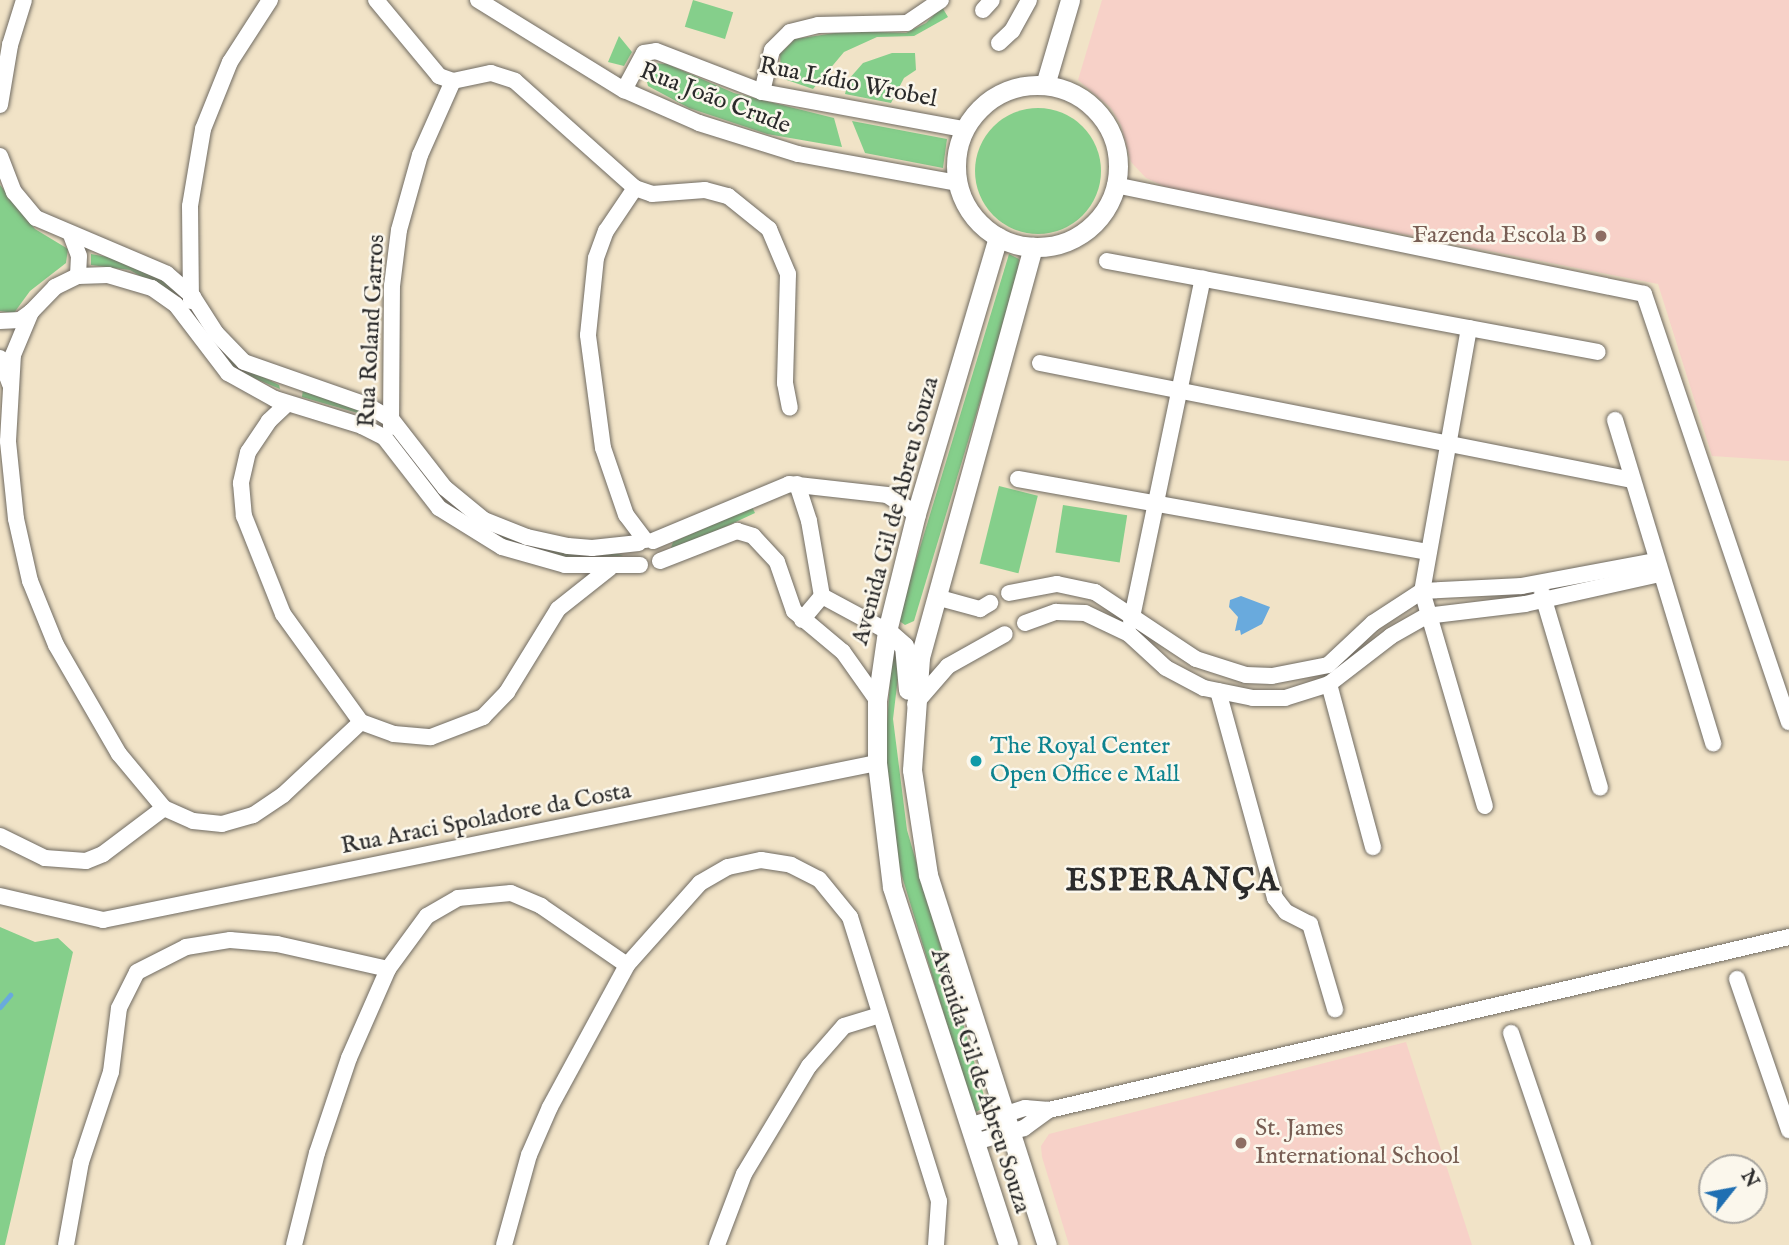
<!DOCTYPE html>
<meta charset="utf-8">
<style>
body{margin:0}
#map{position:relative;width:1789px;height:1245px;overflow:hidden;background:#f1e3c7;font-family:"IM FELL English",serif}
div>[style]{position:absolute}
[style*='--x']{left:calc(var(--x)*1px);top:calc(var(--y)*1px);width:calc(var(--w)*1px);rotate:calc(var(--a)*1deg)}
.built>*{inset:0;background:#f7d1c8}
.green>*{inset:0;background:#85cf8b;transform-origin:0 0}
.round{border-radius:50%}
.water>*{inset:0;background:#69aadd}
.stream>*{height:5px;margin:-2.5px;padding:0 2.5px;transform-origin:2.5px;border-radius:2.5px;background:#69aadd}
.roads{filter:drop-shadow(0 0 2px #706b62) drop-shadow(0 0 2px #706b62)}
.minor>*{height:16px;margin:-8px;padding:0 8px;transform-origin:8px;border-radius:8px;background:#fff}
.tertiary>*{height:19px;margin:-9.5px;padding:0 9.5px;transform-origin:9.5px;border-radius:9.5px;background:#fff}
.tertiary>.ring{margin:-9.5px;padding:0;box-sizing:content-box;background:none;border:19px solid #fff;border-radius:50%}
.dots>*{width:19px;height:19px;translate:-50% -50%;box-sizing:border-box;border:4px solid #fbf7ec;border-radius:50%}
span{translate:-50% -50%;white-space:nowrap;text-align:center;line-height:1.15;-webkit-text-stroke:5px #fbf7ec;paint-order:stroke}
.street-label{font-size:24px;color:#2b2b2b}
.education-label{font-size:24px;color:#785e54}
.right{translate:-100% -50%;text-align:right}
.left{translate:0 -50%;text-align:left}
.culture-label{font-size:24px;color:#0d838f}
.district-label{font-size:32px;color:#2b2b2b;font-weight:700;letter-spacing:2px}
.north{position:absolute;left:1698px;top:1154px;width:70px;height:70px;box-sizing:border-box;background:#fbf7ec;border:2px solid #a8a59f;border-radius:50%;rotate:59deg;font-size:19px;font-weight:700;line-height:28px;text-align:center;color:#2b2b2b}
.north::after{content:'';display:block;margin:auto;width:24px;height:32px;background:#1f6fb2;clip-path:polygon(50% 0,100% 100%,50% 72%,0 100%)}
</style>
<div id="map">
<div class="built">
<div style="clip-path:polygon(1102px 0,1789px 0,1789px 461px,1712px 456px,1658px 284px,1168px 188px,1146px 178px,1131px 162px,1121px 125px,1111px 108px,1078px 80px)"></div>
<div style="clip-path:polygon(1406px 1042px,1472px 1245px,1069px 1245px,1042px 1157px,1041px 1146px,1049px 1134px)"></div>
</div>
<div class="green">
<div style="left:693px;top:0;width:42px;height:28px;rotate:17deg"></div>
<div style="clip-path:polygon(942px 7px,948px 17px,914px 36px,877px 37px,844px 52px,813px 89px,781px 78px,780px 54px,795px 39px,848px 31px,906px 33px,926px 23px)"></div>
<div style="clip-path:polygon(619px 36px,632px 52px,624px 66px,608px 62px)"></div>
<div style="clip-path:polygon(892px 53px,915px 53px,916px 70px,904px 78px,891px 103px,845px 94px,849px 79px,863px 63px)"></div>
<div style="clip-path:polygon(652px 63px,667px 64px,734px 93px,834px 118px,842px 147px,767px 134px,689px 108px,648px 86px,645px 74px)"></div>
<div class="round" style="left:975px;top:108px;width:126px;height:126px"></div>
<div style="clip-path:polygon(852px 121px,947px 139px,943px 168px,865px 153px)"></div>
<div style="clip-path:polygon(0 185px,35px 229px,68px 249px,66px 263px,30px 291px,14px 313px,0 311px)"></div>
<div style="clip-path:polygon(91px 254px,113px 258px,170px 281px,179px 292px,175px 296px,130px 270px,91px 265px)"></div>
<div style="clip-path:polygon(1009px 254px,1019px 259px,1018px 275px,914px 621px,905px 625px,898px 620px)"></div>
<div style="clip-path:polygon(200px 316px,247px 369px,279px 385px,280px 389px,233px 369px,194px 320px)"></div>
<div style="clip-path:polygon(303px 389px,379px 415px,379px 419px,302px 397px)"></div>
<div style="left:999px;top:486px;width:40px;height:80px;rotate:14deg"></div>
<div style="left:1063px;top:505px;width:65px;height:48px;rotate:9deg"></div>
<div style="clip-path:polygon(752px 507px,755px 513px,675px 550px,671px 548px,673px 542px)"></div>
<div style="clip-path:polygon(486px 528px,616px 553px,623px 556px,557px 557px,495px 539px)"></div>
<div style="clip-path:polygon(897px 648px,901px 652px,893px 719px,907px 830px,987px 1106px,974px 1113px,897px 860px,885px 753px,892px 653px)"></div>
<div style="clip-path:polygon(0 927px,35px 942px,58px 938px,73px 952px,5px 1245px,0 1245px)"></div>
</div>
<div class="water">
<div style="clip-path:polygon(1241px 596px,1270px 607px,1262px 624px,1241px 635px,1240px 630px,1235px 631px,1238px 617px,1229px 607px,1230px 600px)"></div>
</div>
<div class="stream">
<div style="--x:0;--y:1007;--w:16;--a:-50"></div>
</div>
<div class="roads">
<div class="minor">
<div style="--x:376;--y:0;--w:99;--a:50.3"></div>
<div style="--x:439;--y:76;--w:15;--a:20"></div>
<div style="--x:478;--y:0;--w:172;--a:31.7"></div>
<div style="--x:624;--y:90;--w:82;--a:23.7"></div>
<div style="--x:699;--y:123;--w:104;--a:17.4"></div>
<div style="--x:798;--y:154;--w:163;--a:10.3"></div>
<div style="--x:983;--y:10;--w:13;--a:-48"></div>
<div style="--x:999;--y:43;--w:18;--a:-43"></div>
<div style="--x:1012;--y:31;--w:35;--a:-61"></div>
<div style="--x:624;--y:90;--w:42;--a:-61.6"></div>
<div style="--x:644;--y:53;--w:12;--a:-9"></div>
<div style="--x:656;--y:51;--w:114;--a:21.1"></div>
<div style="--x:762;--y:92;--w:205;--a:10.4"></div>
<div style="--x:762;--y:92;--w:43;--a:-76.6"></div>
<div style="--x:772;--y:50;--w:25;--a:-45"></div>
<div style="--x:790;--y:32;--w:29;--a:-14"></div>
<div style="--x:818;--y:25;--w:89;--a:-1.3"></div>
<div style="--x:907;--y:23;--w:41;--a:-34.1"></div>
<div style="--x:0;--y:105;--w:61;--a:-80.5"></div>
<div style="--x:10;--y:45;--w:47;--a:-72.7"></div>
<div style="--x:0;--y:156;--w:39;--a:69"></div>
<div style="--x:14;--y:192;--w:34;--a:50"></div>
<div style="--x:36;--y:218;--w:142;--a:23.1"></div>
<div style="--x:167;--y:274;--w:35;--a:41"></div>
<div style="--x:193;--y:297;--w:43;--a:57.4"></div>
<div style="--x:216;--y:333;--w:40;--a:46"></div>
<div style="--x:244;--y:362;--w:130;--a:19.3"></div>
<div style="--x:367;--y:405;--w:29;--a:31"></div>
<div style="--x:392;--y:420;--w:86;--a:52.1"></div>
<div style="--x:445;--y:488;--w:50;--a:39.4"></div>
<div style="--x:484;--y:520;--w:46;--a:21.6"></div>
<div style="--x:527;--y:537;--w:42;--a:12.4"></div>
<div style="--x:568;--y:546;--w:24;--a:5"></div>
<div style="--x:592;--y:548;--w:47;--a:-6.1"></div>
<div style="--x:1115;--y:185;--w:540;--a:11.64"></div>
<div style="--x:1644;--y:294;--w:452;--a:71.3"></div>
<div style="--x:71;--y:235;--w:22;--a:69"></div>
<div style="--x:79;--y:256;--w:20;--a:93"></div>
<div style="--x:1107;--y:261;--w:499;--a:10.5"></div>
<div style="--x:191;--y:301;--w:95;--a:-90.6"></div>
<div style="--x:190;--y:206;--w:78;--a:-80.4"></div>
<div style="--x:203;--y:129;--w:72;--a:-68.1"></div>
<div style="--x:230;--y:62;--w:74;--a:-57.2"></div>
<div style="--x:0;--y:321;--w:20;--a:-3"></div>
<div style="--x:20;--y:320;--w:14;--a:-36"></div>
<div style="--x:1469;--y:328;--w:267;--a:100.1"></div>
<div style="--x:1422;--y:591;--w:224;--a:73.7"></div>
<div style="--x:0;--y:358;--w:28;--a:69"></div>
<div style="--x:1040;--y:363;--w:603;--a:11.18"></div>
<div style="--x:287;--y:404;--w:25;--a:137"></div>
<div style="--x:269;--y:421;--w:37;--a:124"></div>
<div style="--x:248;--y:452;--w:32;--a:103"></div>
<div style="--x:241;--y:483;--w:33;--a:85"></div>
<div style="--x:244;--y:516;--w:105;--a:68.3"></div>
<div style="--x:283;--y:614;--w:133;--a:54.2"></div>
<div style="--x:361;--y:722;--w:35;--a:20"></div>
<div style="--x:394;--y:734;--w:37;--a:5"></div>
<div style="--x:431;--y:737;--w:56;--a:-21"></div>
<div style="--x:483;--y:717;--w:35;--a:-46"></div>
<div style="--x:507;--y:692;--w:97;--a:-58.4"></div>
<div style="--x:558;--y:609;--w:66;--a:-38.3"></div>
<div style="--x:1615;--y:420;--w:338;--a:73.1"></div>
<div style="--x:391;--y:427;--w:141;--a:-89.6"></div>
<div style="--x:392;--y:286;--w:56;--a:-82.9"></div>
<div style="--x:399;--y:230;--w:78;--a:-74.4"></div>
<div style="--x:420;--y:155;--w:81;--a:-66"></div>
<div style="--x:453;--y:81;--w:39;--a:-12"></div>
<div style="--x:491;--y:73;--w:25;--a:18"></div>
<div style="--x:515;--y:81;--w:161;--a:41.7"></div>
<div style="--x:1018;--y:479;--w:417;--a:10.1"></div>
<div style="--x:797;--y:484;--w:39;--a:72"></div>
<div style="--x:809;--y:521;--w:76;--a:80.2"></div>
<div style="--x:822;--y:596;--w:31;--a:130"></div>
<div style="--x:645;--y:540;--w:31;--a:-127"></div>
<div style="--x:626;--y:515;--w:71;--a:-108.9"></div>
<div style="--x:603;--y:448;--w:114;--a:-97.6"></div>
<div style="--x:588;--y:335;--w:77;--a:-84.1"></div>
<div style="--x:596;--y:258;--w:29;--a:-70"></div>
<div style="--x:606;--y:231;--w:52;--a:-56"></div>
<div style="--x:635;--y:188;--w:18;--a:19"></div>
<div style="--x:652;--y:194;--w:53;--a:-4.3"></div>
<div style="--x:705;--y:190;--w:24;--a:15"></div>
<div style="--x:728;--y:196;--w:53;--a:38.8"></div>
<div style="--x:769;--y:229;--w:49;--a:67.1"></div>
<div style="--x:788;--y:274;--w:109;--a:91.6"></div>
<div style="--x:785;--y:383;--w:25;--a:79"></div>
<div style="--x:653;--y:541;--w:147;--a:-22.7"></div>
<div style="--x:789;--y:484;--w:99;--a:6.4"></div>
<div style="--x:887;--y:495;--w:35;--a:33"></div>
<div style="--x:660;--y:561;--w:83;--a:-21.3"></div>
<div style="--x:737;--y:531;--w:17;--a:17"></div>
<div style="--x:753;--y:536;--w:35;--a:47"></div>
<div style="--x:777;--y:562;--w:52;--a:70.9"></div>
<div style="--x:794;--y:611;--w:64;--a:39.9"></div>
<div style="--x:843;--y:652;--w:59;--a:54.7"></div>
<div style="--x:1009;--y:593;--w:49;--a:-10.6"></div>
<div style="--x:1057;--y:584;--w:39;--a:12"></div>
<div style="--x:1095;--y:592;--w:121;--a:33.6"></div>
<div style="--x:1196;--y:659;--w:52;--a:17.7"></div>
<div style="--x:1246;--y:675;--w:26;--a:2"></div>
<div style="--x:1272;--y:676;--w:57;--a:-11.1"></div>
<div style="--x:1328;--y:665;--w:62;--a:-43"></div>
<div style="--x:1373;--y:623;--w:59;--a:-33.1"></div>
<div style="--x:1422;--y:591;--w:100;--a:-2.9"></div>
<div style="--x:1522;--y:586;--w:135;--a:-10.6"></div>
<div style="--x:1542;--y:593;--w:203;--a:73.4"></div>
<div style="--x:822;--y:596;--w:74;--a:28.3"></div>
<div style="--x:936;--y:597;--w:46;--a:15.3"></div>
<div style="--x:980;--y:609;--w:12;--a:-31"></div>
<div style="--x:1131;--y:622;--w:351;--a:-78.2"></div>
<div style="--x:1025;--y:623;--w:33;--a:-20"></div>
<div style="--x:1056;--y:612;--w:29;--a:2"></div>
<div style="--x:1085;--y:613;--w:49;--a:25.5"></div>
<div style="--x:1129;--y:634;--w:50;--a:42.6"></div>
<div style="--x:1166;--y:668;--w:43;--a:27.8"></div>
<div style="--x:1204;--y:688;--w:50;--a:11.5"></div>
<div style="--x:1253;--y:698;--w:32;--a:0"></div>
<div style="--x:1285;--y:698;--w:46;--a:-17.7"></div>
<div style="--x:1329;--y:684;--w:78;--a:-37.7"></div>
<div style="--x:1391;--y:636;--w:40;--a:-29.7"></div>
<div style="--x:1426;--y:616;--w:100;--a:-6.9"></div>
<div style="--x:1525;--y:604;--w:137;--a:-12.6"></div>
<div style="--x:1329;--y:684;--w:169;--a:74.9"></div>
<div style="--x:1218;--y:691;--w:215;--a:74.6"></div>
<div style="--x:1275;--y:898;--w:18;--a:52"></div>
<div style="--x:1286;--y:912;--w:27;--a:27"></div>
<div style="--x:1310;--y:924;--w:89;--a:73.6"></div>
<div style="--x:915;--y:704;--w:50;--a:-49"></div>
<div style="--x:948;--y:666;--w:65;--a:-29.3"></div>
<div style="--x:361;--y:722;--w:107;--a:136.9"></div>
<div style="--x:283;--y:795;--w:36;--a:146"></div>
<div style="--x:253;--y:815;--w:32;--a:164"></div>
<div style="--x:222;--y:824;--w:29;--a:-174"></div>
<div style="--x:193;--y:821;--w:32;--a:-156"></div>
<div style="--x:164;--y:808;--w:70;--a:-129.8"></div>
<div style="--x:119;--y:754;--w:126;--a:-120"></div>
<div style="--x:56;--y:645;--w:69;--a:-112.1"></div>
<div style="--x:30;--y:581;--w:64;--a:-102.7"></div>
<div style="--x:16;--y:519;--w:78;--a:-95.9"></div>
<div style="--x:8;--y:441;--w:86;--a:-86.7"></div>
<div style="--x:13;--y:355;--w:47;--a:-67.3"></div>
<div style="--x:31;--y:312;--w:35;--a:-46"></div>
<div style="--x:55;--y:287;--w:25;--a:-26"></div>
<div style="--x:78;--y:276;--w:30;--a:-2"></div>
<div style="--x:108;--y:275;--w:46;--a:16.5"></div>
<div style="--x:152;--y:288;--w:29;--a:35"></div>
<div style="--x:176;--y:305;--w:86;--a:52.6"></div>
<div style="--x:228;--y:373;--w:54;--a:29"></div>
<div style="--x:275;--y:399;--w:91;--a:17.2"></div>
<div style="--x:362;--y:426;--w:25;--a:27"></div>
<div style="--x:384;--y:437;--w:90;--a:52.2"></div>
<div style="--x:439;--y:508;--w:74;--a:31.8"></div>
<div style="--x:502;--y:547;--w:66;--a:15.9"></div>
<div style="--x:565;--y:565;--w:75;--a:0"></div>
<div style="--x:0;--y:836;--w:50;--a:26.1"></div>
<div style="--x:45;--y:858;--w:41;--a:4.2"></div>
<div style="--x:86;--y:861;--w:18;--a:-22"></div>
<div style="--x:103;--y:854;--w:76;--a:-37"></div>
<div style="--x:0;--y:896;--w:106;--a:13.1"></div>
<div style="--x:103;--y:920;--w:790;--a:-11.47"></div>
<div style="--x:1737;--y:979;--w:160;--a:71"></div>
<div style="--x:1511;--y:1033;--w:224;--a:71.2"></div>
<div style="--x:969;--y:1126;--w:59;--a:-17.8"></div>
<div style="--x:1025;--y:1108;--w:24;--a:5"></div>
<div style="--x:1049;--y:1110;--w:760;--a:-13.16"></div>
<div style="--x:975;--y:1142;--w:51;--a:-15.9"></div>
<div style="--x:1024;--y:1128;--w:31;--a:-36"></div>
<div style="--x:66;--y:1245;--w:84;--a:-79.8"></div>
<div style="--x:81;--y:1162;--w:95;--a:-71.6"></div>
<div style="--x:111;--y:1072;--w:64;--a:-82.9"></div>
<div style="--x:119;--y:1008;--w:40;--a:-63.4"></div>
<div style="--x:137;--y:972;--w:55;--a:-27"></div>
<div style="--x:186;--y:947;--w:45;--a:-9"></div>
<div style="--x:230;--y:940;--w:47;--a:4.9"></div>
<div style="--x:277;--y:944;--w:114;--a:12.7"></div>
<div style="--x:294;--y:1245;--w:95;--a:-76"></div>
<div style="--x:317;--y:1153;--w:100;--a:-71.4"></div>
<div style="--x:349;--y:1058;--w:97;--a:-66.3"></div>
<div style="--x:388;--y:969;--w:66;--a:-53.7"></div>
<div style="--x:427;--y:916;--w:36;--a:-30"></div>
<div style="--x:458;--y:898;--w:53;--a:-5.4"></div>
<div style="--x:511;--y:893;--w:33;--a:23"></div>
<div style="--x:541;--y:906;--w:104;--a:34.5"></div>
<div style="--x:504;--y:1245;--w:93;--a:-74.5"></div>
<div style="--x:529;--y:1155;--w:52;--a:-66.4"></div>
<div style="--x:550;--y:1107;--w:162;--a:-61.5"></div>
<div style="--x:627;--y:965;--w:110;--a:-48.3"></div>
<div style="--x:700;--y:883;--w:32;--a:-30"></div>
<div style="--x:728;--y:867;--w:34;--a:-12"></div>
<div style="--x:761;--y:860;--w:30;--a:9"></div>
<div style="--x:791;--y:865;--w:31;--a:27"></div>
<div style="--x:819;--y:879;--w:49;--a:50.8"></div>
<div style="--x:850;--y:917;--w:298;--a:72.6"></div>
<div style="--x:939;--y:1201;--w:44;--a:93.9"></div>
<div style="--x:717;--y:1245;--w:76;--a:-69.2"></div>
<div style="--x:744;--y:1174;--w:126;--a:-59"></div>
<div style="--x:809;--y:1066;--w:53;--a:-48.8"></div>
<div style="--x:844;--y:1026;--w:38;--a:-17"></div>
</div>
<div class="tertiary">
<div style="--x:1045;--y:85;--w:89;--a:-73.6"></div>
<div class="ring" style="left:956px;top:85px;width:143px;height:143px"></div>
<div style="--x:998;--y:237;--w:289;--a:106.5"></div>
<div style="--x:916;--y:514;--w:121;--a:103.9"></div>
<div style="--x:887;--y:631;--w:70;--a:98.2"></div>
<div style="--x:877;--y:700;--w:63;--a:90"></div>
<div style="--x:877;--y:763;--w:125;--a:83.1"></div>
<div style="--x:892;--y:887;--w:376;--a:72"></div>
<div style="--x:1033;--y:247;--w:426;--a:105.4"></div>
<div style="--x:920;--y:658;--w:112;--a:94.1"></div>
<div style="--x:912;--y:770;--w:106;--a:81.3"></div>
<div style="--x:928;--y:875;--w:389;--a:72.2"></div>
<div style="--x:887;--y:631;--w:23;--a:41"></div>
<div style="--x:904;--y:646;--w:44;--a:84.8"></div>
</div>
</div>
<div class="dots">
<div style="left:1601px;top:236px;background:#8d6e63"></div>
<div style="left:976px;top:761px;background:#0f9aa8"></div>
<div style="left:1241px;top:1143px;background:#8d6e63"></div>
</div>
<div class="street-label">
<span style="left:848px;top:83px;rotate:11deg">Rua Lídio Wrobel</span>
<span style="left:715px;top:99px;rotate:21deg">Rua João Crude</span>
<span style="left:372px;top:331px;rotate:-87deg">Rua Roland Garros</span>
<span style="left:896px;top:511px;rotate:-75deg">Avenida Gil de Abreu Souza</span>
<span style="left:486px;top:819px;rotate:-11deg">Rua Araci Spoladore da Costa</span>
<span style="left:980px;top:1081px;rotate:72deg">Avenida Gil de Abreu Souza</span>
</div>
<div class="education-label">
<span class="right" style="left:1587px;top:236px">Fazenda Escola B</span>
<span class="left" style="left:1255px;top:1143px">St. James<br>International School</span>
</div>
<div class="culture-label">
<span class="left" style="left:990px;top:761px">The Royal Center<br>Open Office e Mall</span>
</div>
<div class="district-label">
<span style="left:1173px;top:882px">ESPERANÇA</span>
</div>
<div class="north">N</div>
</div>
